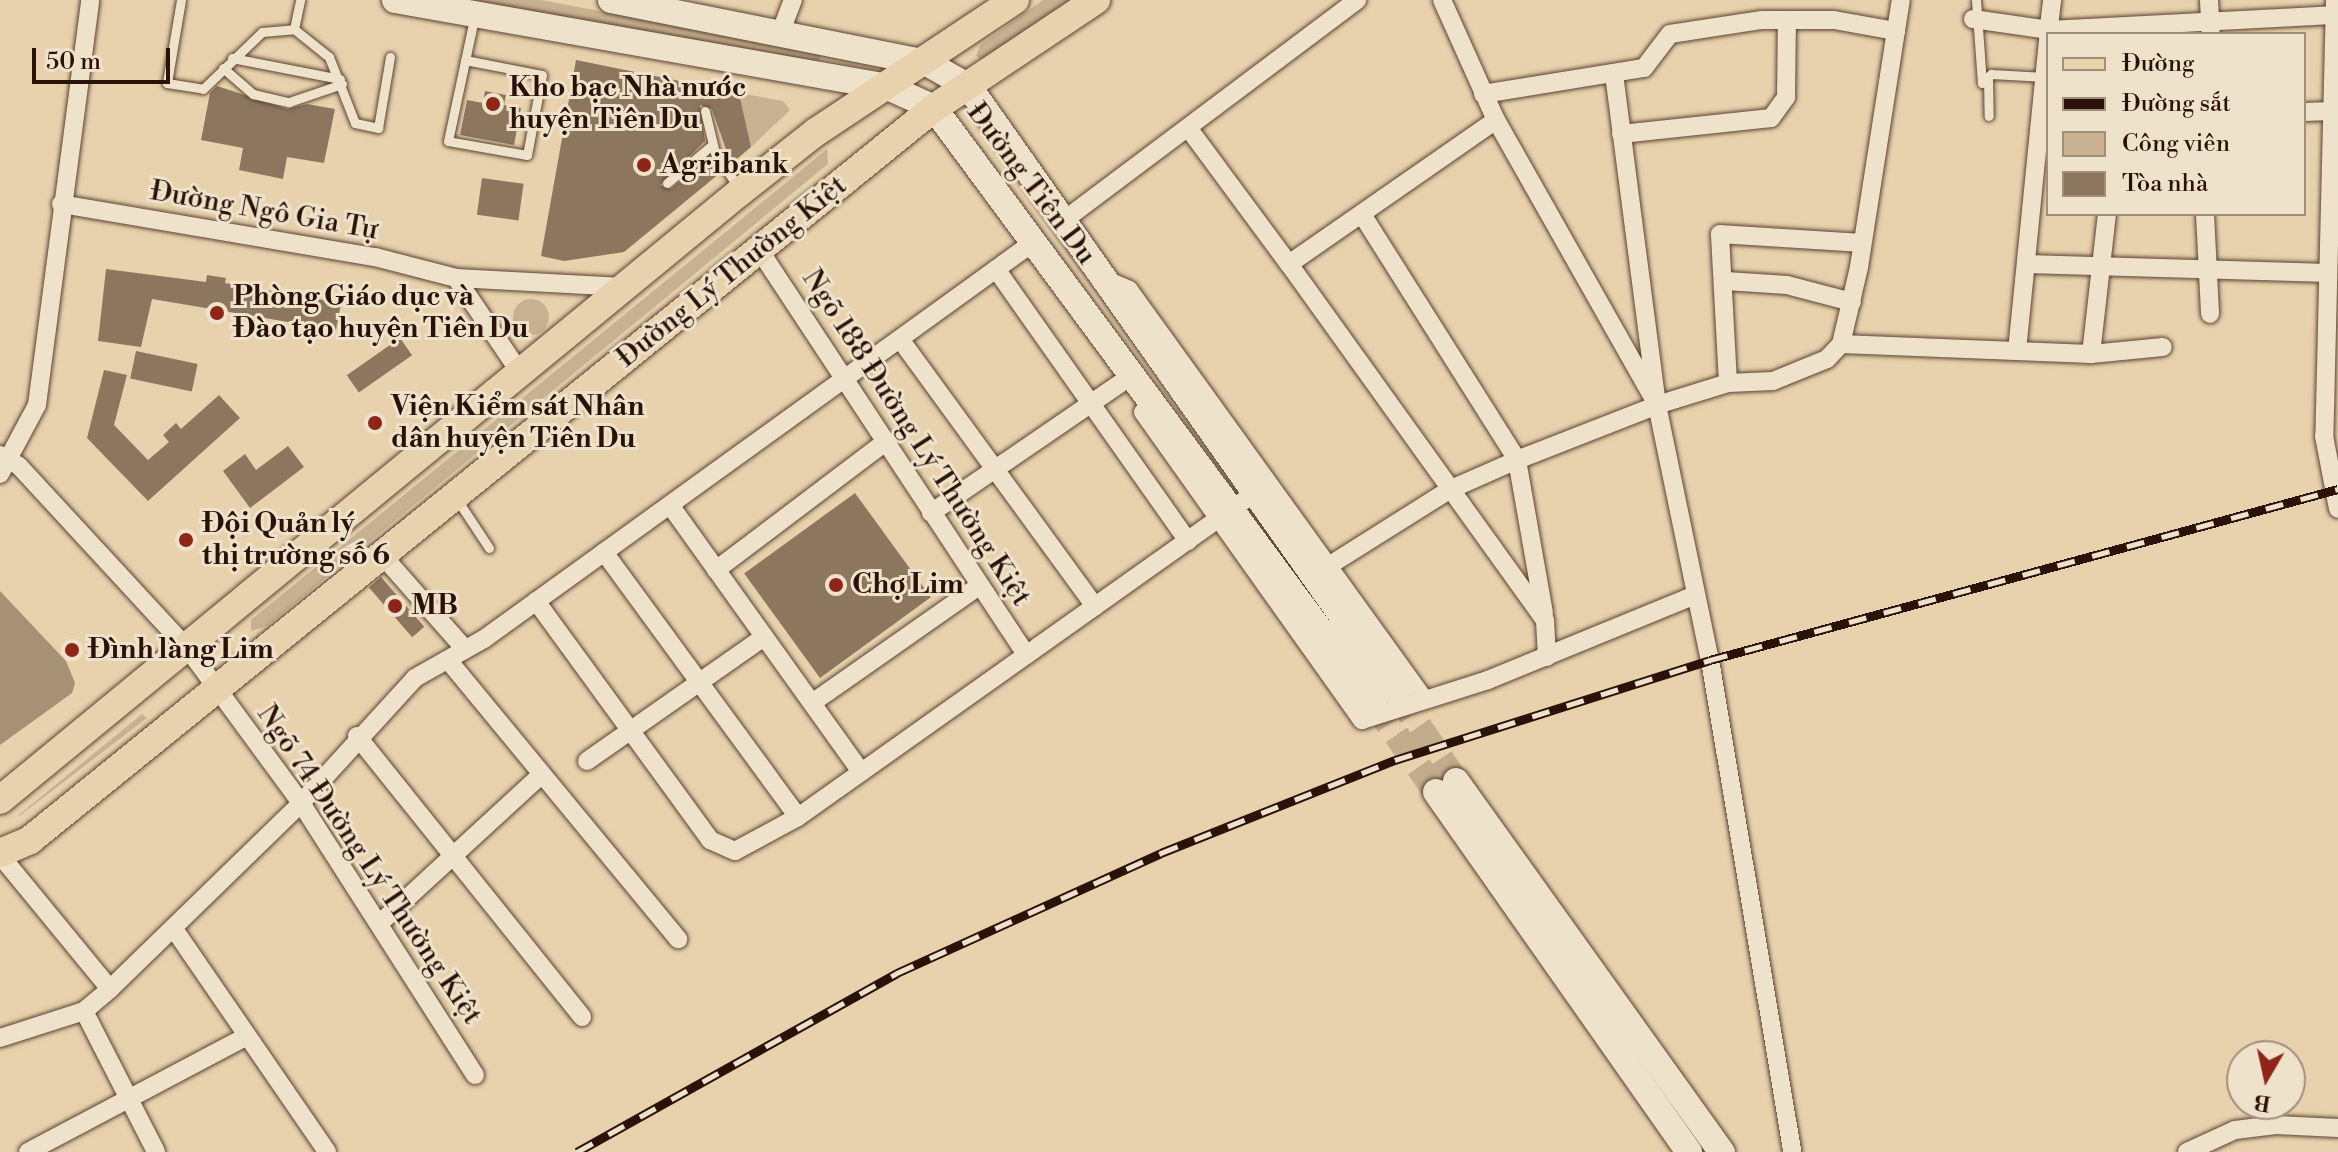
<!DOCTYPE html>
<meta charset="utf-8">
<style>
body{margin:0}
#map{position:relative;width:2338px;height:1152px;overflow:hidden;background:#e7d2ad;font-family:"Libre Bodoni",serif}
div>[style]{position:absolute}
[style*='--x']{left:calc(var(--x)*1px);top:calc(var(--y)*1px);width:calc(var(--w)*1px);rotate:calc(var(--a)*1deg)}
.green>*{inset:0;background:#c7b191}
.round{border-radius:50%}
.water>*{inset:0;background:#a79175}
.building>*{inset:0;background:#8d765e;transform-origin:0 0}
.secondary-tunnel>*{height:26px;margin-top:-13px;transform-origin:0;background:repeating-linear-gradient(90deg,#c1ac8c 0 26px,transparent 0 39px)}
.roads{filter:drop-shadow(0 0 2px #5a4231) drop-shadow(0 0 2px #5a4231)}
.lane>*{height:9px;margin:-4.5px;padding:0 4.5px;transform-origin:4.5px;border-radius:4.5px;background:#efe2ca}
.street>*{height:18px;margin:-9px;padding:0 9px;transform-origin:9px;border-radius:9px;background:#efe2ca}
.secondary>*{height:26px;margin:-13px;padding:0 13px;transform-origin:13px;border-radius:13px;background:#efe2ca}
.primary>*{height:28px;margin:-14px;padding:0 14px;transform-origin:14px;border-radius:14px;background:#e7d2ad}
.rail>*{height:9px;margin-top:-4.5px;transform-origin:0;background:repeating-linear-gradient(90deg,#efe2ca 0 18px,#2b1208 0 36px);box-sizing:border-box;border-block:2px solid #2b1208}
.dots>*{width:22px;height:22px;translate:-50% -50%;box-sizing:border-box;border:4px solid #efe2ca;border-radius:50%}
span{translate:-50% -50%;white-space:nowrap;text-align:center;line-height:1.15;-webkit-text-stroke:6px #efe2ca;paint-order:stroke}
.poi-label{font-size:28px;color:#2b1208;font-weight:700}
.left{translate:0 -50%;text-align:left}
.street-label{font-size:28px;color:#2b1208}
.legend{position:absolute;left:2046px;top:32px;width:260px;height:184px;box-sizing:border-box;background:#efe2ca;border:2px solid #a18f7c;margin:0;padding:10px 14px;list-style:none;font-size:24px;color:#2b1208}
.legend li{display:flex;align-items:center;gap:16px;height:40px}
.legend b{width:40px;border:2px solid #a18f7c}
.north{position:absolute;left:2226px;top:1040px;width:80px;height:80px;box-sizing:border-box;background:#efe2ca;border:2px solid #a18f7c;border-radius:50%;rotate:189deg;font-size:22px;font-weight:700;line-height:32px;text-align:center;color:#2b1208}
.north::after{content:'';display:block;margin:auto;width:28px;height:36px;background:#8f2418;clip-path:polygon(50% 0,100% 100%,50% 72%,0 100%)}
.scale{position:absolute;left:32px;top:48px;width:138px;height:36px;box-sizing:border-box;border:4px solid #2b1208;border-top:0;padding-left:10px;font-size:24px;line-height:28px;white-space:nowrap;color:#2b1208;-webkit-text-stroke:6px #efe2ca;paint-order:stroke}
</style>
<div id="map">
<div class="green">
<div style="clip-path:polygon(446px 0,541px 0,822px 53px,819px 62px)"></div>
<div style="clip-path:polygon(1043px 0,1076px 0,983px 60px,976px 56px,980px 45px)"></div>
<div style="clip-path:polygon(739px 93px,783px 101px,790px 110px,751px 147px)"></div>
<div style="clip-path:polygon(827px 149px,828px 164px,267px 626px,251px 631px,251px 620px)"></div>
<div class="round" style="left:513px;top:299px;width:36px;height:36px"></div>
<div style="clip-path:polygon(142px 714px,147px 718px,18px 817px,20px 814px)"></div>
</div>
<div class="water">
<div style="clip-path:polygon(0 591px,66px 661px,75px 683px,72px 693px,0 745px)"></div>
</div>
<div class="building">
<div style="clip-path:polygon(576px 60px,739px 93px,751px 147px,731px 164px,712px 109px,700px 105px,705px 141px,660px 185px,671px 189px,709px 157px,720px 173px,624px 252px,564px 261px,541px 256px)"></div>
<div style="clip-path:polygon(217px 86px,287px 109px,307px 104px,335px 109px,324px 163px,287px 157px,283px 179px,239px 170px,243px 148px,201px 140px,210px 93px)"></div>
<div style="clip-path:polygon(485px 91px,506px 95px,504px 105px,521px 108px,514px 145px,460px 135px,467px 100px,483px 103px)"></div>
<div style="left:482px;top:178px;width:42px;height:37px;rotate:8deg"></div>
<div style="clip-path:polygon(106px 269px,206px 282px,207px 275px,226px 278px,225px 283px,341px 303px,336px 330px,152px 299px,141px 347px,98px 341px)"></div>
<div style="left:400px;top:338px;width:21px;height:65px;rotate:55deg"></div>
<div style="left:136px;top:351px;width:63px;height:28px;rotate:12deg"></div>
<div style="clip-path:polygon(104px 370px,127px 375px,114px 425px,148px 460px,169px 442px,163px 435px,176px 423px,181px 429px,219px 395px,240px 418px,148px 501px,87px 438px)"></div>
<div style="clip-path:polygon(288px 446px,304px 467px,250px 508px,223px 471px,245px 454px,256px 470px)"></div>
<div style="left:855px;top:493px;width:129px;height:137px;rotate:54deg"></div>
<div style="left:381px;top:577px;width:66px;height:16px;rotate:49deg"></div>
</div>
<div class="secondary-tunnel">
<div style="--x:1397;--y:694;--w:105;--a:55.9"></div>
<div style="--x:1374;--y:703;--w:108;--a:55.1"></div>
</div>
<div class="roads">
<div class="lane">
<div style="--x:181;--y:0;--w:84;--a:99.6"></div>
<div style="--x:167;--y:83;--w:36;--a:9"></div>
<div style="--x:203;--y:89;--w:82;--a:-44"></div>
<div style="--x:262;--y:32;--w:32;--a:-5"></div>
<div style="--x:294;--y:29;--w:45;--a:38.7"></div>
<div style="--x:329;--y:57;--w:71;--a:68.5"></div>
<div style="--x:355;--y:123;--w:24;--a:12"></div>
<div style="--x:378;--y:128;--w:72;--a:-80.4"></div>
<div style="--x:1976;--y:0;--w:83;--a:85.9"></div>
<div style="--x:1982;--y:83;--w:13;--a:-45"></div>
<div style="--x:1991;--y:74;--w:54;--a:3.2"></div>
<div style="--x:294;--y:29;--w:30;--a:-78"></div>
<div style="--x:232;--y:58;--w:110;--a:11"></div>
<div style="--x:465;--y:60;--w:78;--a:11"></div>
<div style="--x:542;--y:75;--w:81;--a:100.6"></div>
<div style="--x:527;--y:155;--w:80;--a:-170"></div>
<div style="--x:448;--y:141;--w:110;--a:-78"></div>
<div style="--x:471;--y:33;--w:16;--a:-79"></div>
<div style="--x:223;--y:68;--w:40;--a:41"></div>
<div style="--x:253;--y:94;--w:37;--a:13"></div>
<div style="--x:289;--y:102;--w:56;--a:-18.8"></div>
<div style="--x:1988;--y:77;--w:39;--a:89"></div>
<div style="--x:705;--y:111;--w:43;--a:76.6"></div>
<div style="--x:715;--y:153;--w:42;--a:55.6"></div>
<div style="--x:667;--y:183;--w:59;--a:-40.2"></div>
<div style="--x:456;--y:498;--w:60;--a:56.6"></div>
</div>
<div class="street">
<div style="--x:1442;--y:0;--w:132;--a:65.8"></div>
<div style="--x:1496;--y:120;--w:317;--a:60.5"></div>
<div style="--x:2209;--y:0;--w:33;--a:87"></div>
<div style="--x:2335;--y:0;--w:436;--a:91.4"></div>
<div style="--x:2324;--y:436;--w:74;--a:79.1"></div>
<div style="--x:1973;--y:19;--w:77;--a:8.2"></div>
<div style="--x:2049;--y:30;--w:289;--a:-3"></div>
<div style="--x:781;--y:31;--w:33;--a:-69"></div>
<div style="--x:2048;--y:34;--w:34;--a:-83"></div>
<div style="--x:1614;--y:74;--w:334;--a:82.6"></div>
<div style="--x:1657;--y:405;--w:260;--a:78.3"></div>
<div style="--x:1710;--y:660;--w:499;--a:80.5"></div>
<div style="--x:1483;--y:94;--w:163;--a:-9.2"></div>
<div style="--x:1644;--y:68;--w:43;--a:-52.6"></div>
<div style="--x:1670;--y:34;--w:93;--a:-8.7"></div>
<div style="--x:1762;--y:20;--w:72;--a:0"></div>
<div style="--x:1834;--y:20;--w:63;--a:10.1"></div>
<div style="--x:2304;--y:112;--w:28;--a:-2"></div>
<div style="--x:1189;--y:129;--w:168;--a:53.5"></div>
<div style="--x:1289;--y:264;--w:252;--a:-34.8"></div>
<div style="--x:1621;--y:134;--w:151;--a:-6.1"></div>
<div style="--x:1771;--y:118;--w:26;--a:-54"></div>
<div style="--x:1786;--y:97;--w:77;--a:-89.3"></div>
<div style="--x:61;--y:204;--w:318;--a:9.6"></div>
<div style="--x:375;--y:257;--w:84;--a:14.5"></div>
<div style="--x:456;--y:278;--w:168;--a:3.1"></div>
<div style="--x:2205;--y:214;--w:100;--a:87.1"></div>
<div style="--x:1363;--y:216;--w:289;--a:57.7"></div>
<div style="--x:1517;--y:460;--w:155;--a:80"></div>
<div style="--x:1063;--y:221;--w:368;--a:-36.9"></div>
<div style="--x:760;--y:251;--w:484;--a:56.6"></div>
<div style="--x:1289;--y:264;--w:438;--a:54.3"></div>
<div style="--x:1545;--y:620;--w:37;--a:87"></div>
<div style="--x:2027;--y:264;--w:301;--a:1.7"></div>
<div style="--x:996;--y:269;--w:333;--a:54.8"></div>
<div style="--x:456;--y:278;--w:116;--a:55.9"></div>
<div style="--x:1106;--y:280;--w:25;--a:23"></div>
<div style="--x:1129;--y:290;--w:504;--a:54.2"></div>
<div style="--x:1726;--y:281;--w:61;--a:3.8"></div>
<div style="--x:1787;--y:285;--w:67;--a:14.7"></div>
<div style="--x:900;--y:339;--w:331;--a:53.9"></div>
<div style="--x:1841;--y:344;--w:250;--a:2.3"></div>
<div style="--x:2091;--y:354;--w:72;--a:-5.6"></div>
<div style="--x:2017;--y:351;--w:315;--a:-84.3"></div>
<div style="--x:2091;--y:354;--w:141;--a:-83.5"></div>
<div style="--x:1728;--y:383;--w:149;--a:-93.1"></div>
<div style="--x:1720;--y:234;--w:142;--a:3.6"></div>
<div style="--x:1143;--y:412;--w:378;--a:54.6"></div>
<div style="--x:1362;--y:720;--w:132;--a:-17.6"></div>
<div style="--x:1488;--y:680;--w:224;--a:-22.3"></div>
<div style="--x:0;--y:455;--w:22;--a:30"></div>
<div style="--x:19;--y:466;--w:249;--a:47.3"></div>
<div style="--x:188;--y:649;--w:191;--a:53.7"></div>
<div style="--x:301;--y:803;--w:323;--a:57.4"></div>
<div style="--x:0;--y:474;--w:78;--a:-61.8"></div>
<div style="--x:37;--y:405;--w:408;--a:-82.5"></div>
<div style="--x:670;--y:505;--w:328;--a:54.4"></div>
<div style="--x:931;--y:513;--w:246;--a:-34.4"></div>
<div style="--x:604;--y:552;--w:328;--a:53.8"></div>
<div style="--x:382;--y:555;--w:125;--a:48.6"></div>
<div style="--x:1330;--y:565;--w:141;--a:-32.2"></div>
<div style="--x:1449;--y:490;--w:74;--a:-23.8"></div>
<div style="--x:1517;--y:460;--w:150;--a:-21.4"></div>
<div style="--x:1657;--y:405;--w:74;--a:-17.2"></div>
<div style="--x:1728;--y:383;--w:45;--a:-2.5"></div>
<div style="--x:1773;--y:381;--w:58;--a:-22.2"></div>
<div style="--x:1827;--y:359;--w:21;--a:-47"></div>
<div style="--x:1841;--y:344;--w:79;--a:-76.8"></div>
<div style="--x:1859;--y:267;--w:270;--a:-81.1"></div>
<div style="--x:716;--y:570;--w:211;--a:-37.1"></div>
<div style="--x:536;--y:601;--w:296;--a:53.9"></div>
<div style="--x:710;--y:840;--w:27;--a:24"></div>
<div style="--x:735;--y:851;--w:72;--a:-28.4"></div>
<div style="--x:798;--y:817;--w:562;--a:-35.36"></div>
<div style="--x:448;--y:660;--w:362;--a:50.5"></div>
<div style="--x:812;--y:703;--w:204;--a:-35"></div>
<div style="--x:357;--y:736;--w:360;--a:51.3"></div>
<div style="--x:587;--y:761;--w:216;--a:-35"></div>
<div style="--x:0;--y:855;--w:173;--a:50.6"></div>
<div style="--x:380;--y:923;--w:220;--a:-42.6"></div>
<div style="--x:174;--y:929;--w:270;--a:55.5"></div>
<div style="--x:84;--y:1011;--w:158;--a:62.9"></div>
<div style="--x:0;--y:1038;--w:88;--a:-17.8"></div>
<div style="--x:84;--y:1011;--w:34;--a:-40"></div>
<div style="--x:110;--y:989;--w:267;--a:-44.2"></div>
<div style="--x:301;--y:803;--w:169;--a:-47.6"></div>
<div style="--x:415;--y:678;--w:79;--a:-29.5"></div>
<div style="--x:484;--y:639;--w:680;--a:-35.84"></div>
<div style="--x:28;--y:1152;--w:248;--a:-27.9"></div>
<div style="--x:2187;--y:1152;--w:53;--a:-24.6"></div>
<div style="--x:2235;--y:1130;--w:41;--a:-7"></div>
<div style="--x:2276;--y:1125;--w:62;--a:2.8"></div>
</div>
<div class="secondary">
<div style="--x:395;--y:0;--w:501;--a:10.01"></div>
<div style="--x:888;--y:87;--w:51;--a:24.5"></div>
<div style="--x:934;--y:108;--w:740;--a:53.52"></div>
<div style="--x:611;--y:0;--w:322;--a:11.3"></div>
<div style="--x:927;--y:63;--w:48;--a:29.7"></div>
<div style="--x:969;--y:87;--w:743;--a:54.81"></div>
<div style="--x:1456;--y:781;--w:457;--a:54.4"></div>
<div style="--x:1436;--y:792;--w:440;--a:54.9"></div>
</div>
<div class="primary">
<div style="--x:0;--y:800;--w:959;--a:-39.42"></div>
<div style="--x:741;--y:191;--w:95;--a:-38.2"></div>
<div style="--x:816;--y:132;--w:239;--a:-33.6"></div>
<div style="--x:0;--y:853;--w:33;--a:-23"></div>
<div style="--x:30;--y:840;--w:1163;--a:-39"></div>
<div style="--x:934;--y:108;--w:195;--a:-33.7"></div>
</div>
</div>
<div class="rail">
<div style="--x:577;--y:1152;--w:367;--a:-29.2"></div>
<div style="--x:897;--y:973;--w:290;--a:-24.4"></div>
<div style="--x:1161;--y:853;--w:252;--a:-21.7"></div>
<div style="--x:1395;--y:760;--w:330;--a:-17.6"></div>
<div style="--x:1710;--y:660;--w:651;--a:-15.23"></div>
</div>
<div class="dots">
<div style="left:493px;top:104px;background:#8f2418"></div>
<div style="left:644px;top:165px;background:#8f2418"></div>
<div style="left:217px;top:313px;background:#8f2418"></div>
<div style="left:375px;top:423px;background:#8f2418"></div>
<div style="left:186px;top:540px;background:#8f2418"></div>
<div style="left:836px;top:585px;background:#8f2418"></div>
<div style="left:395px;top:606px;background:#8f2418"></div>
<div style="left:72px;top:650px;background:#8f2418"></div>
</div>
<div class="poi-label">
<span class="left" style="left:509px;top:104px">Kho bạc Nhà nước<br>huyện Tiên Du</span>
<span class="left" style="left:660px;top:165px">Agribank</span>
<span class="left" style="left:233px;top:313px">Phòng Giáo dục và<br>Đào tạo huyện Tiên Du</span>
<span class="left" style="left:391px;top:423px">Viện Kiểm sát Nhân<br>dân huyện Tiên Du</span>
<span class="left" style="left:202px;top:540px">Đội Quản lý<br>thị trường số 6</span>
<span class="left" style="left:852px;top:585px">Chợ Lim</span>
<span class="left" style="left:411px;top:606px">MB</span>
<span class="left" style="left:88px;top:650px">Đình làng Lim</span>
</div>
<div class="street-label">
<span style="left:1031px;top:184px;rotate:53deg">Đường Tiên Du</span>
<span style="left:264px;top:211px;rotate:10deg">Đường Ngô Gia Tự</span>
<span style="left:732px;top:272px;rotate:-39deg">Đường Lý Thường Kiệt</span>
<span style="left:916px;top:438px;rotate:57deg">Ngõ 188 Đường Lý Thường Kiệt</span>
<span style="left:369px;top:865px;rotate:56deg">Ngõ 74 Đường Lý Thường Kiệt</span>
</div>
<ul class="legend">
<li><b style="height:10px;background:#e7d2ad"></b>Đường</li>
<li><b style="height:10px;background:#2b1208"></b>Đường sắt</li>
<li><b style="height:22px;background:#c7b191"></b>Công viên</li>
<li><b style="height:22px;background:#8d765e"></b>Tòa nhà</li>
</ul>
<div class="north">B</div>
<div class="scale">50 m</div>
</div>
